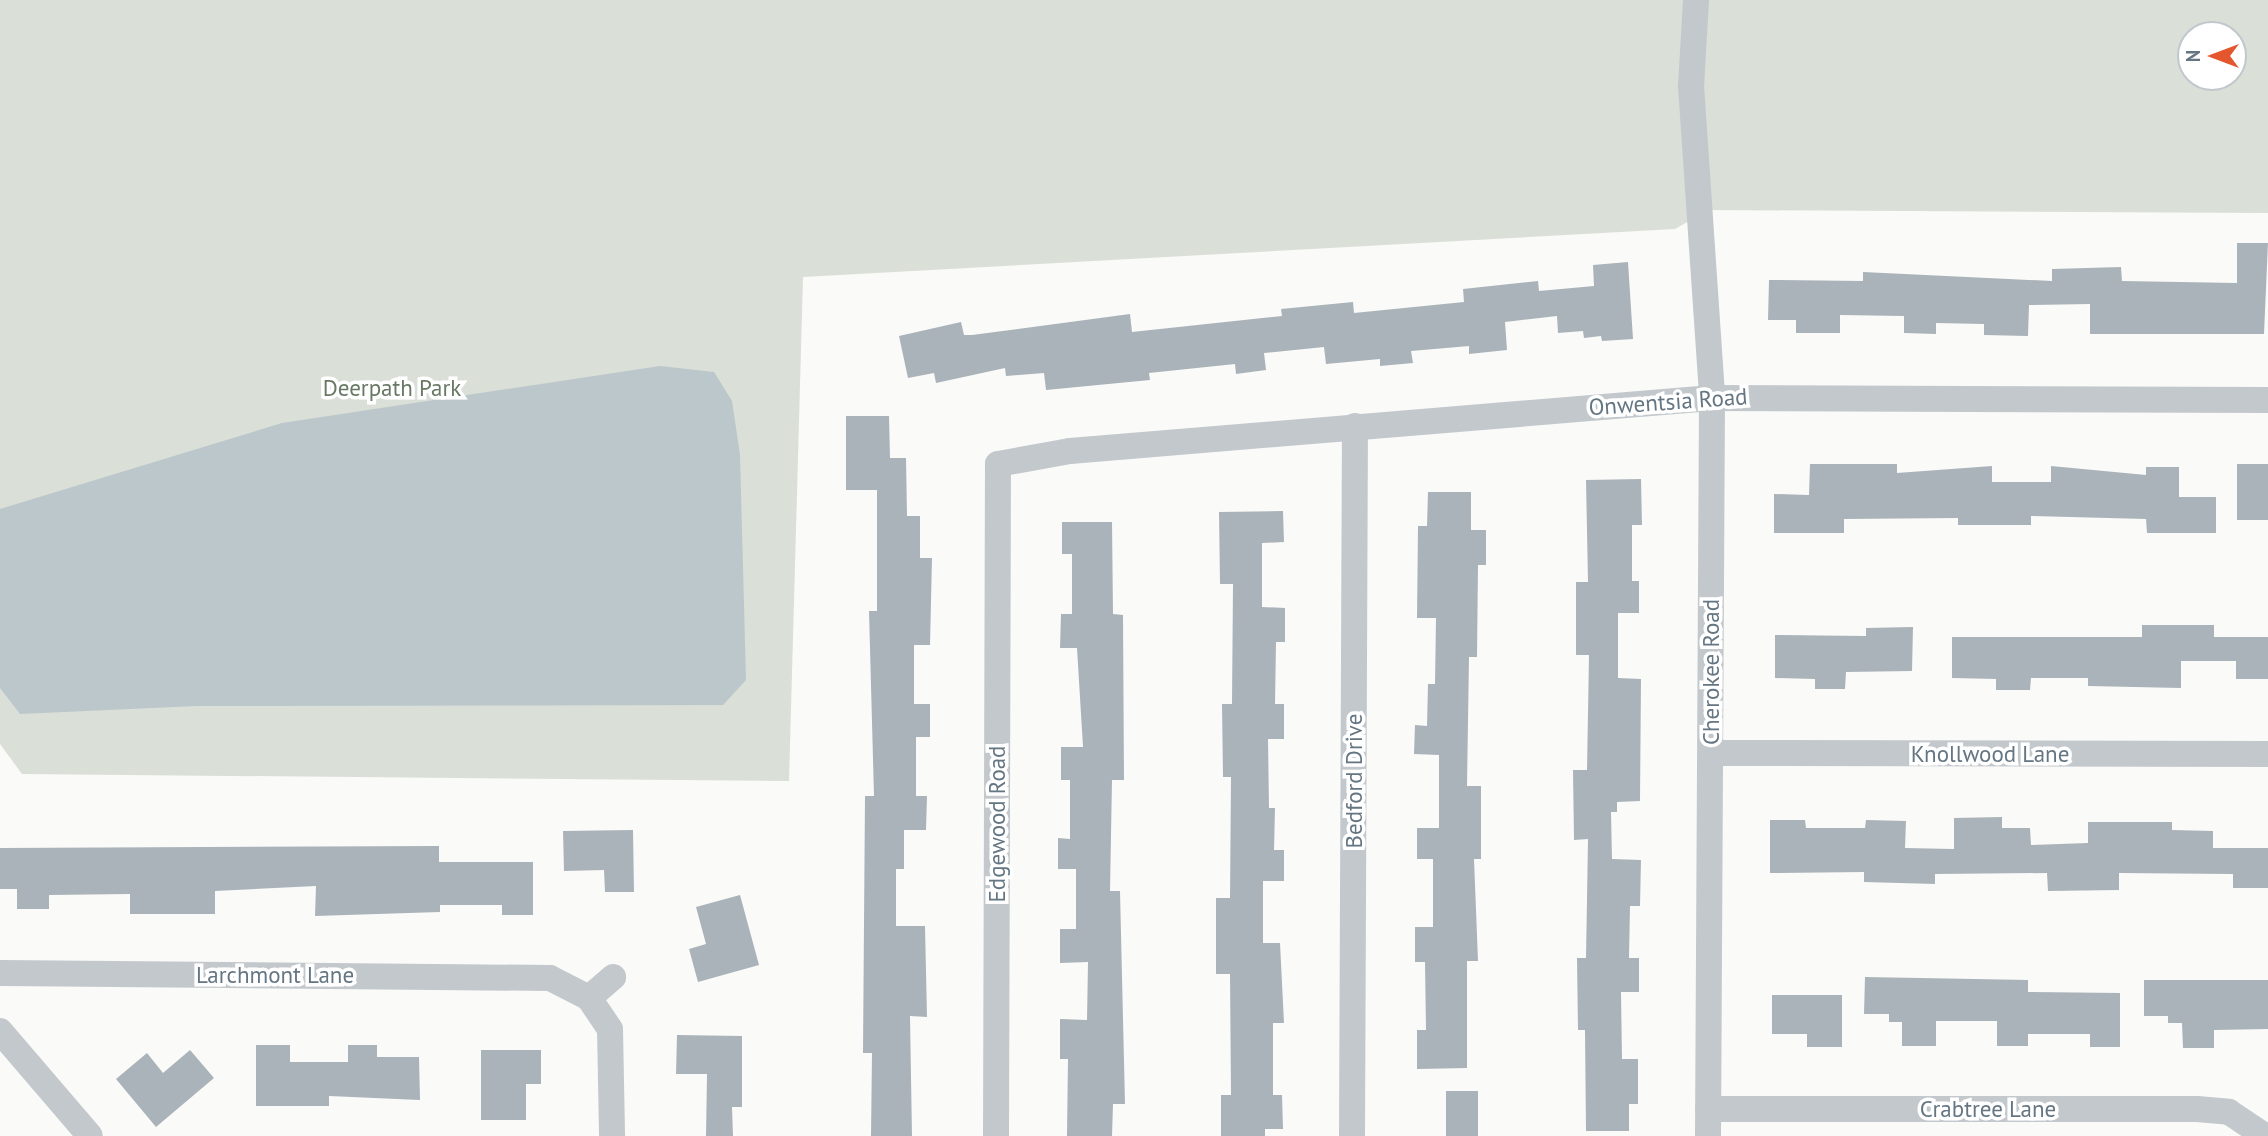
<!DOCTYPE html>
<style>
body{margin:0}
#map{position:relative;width:2268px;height:1136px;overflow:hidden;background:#fafaf8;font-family:"PT Sans",sans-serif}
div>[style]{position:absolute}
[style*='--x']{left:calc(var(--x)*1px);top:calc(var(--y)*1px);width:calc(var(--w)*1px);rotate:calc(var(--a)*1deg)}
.green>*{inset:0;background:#dadfd7}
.water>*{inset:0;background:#bbc7cb}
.building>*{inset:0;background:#aab3b9;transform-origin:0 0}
.minor>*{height:26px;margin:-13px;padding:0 13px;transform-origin:13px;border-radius:13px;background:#c3c8cc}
span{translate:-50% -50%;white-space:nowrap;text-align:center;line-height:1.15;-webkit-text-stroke:7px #fff;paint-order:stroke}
.park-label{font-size:23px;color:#687a64}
.street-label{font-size:23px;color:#657683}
.north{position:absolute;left:2177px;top:21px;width:70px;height:70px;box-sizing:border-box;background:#fff;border:2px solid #c1c8cd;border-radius:50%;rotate:270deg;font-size:19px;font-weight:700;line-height:28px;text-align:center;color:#657683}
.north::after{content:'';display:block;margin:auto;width:24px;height:32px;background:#e4572e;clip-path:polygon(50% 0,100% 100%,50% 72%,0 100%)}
</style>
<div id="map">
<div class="green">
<div style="clip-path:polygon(evenodd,0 0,2268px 0,2268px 213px,1709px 210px,1675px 229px,803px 277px,789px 781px,22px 774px,0 744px,0 0,2191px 35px,2233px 35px,2233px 77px,2191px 77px,2191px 35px)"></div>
</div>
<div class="water">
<div style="clip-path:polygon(660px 366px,714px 372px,732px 401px,740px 455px,746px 680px,723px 705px,196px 706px,20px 714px,0 688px,0 509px,282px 423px)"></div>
</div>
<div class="building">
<div style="clip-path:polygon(2237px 243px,2268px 243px,2264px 334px,2090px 334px,2090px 304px,2029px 305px,2028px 336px,1984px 335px,1984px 324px,1936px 323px,1936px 334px,1904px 333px,1904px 316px,1840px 315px,1840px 333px,1796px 333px,1796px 320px,1768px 320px,1769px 280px,1863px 281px,1863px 272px,2052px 281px,2052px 269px,2121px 267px,2122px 281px,2237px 283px)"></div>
<div style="clip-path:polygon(1628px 262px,1633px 339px,1602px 341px,1601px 336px,1584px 338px,1583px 331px,1558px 333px,1557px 316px,1505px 322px,1507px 350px,1469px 354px,1469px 346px,1411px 351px,1413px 363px,1380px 366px,1380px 359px,1326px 364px,1324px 347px,1264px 353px,1266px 370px,1236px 374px,1235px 364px,1149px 373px,1150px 380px,1046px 390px,1044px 373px,1006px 376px,1005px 368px,936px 383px,934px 373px,908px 378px,899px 336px,961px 322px,964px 335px,972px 335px,1130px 314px,1132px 332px,1282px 316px,1281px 309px,1353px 302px,1354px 313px,1464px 302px,1463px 289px,1538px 281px,1539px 291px,1594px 286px,1593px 265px)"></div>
<div style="clip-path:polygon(846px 416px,889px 416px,890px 458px,906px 458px,907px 516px,920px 516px,920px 558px,932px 558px,930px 645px,914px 645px,914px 704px,930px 704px,930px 737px,916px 737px,916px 796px,927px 796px,926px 830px,904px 830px,904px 869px,896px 869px,896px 926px,925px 926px,927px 1017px,910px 1016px,912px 1136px,871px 1136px,872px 1053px,863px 1053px,865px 796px,874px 796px,869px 611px,877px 611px,877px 490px,846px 490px)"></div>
<div style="clip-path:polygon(1810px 464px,1897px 464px,1897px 473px,1992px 466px,1992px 482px,2051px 482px,2051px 466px,2146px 475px,2146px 467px,2179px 467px,2179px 497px,2216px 497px,2216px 533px,2147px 533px,2146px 519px,2031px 516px,2031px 525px,1958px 525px,1958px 518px,1844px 519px,1844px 533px,1774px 533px,1774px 494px,1809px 495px)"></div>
<div style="left:2237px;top:464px;width:31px;height:56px"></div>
<div style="clip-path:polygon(1641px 479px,1642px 525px,1632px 525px,1632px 581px,1639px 581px,1639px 613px,1618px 613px,1618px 678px,1641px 679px,1640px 801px,1617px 802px,1617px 812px,1611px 812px,1612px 859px,1641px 860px,1640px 906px,1630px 906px,1629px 958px,1639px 958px,1639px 992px,1621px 992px,1622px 1059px,1638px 1059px,1638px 1104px,1629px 1104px,1629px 1131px,1586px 1131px,1585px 1030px,1578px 1030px,1577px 958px,1586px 958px,1588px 839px,1574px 840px,1573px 770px,1587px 770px,1589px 655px,1576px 655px,1576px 582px,1588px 582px,1586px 480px)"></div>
<div style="clip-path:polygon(1428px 492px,1471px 492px,1471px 530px,1486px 530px,1486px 565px,1478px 565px,1477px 657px,1469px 657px,1467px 786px,1481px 786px,1481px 859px,1474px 859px,1478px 961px,1467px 961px,1467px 1068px,1417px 1069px,1417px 1030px,1426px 1030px,1425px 962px,1415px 962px,1415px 927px,1433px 927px,1433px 859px,1417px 859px,1417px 828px,1439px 828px,1439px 755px,1414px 754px,1415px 725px,1427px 726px,1428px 684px,1435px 684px,1436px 618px,1417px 618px,1418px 526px,1427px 526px)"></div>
<div style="clip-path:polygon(1283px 511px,1284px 542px,1262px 543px,1262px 607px,1285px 608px,1285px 642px,1276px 642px,1275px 704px,1284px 704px,1284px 739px,1268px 739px,1269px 808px,1275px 808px,1274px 850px,1284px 850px,1284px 881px,1263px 881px,1263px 943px,1280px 943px,1284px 1023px,1273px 1023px,1273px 1095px,1282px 1095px,1283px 1129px,1265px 1129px,1265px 1136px,1221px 1136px,1221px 1095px,1231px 1095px,1230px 974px,1216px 974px,1216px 898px,1230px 898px,1231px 777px,1223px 777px,1222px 704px,1232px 704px,1233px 584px,1220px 584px,1219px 512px)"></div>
<div style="clip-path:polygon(1062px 522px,1112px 522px,1113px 614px,1123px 615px,1124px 780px,1112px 780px,1110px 891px,1120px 891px,1125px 1104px,1113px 1104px,1112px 1136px,1067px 1136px,1068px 1059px,1060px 1059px,1060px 1019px,1087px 1020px,1088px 962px,1060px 963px,1060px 929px,1076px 929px,1076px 869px,1058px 869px,1058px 838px,1070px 839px,1070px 780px,1061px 780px,1061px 747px,1083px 747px,1077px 648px,1060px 648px,1061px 614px,1072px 614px,1072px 554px,1062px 554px)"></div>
<div style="clip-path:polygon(2142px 625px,2214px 625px,2214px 637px,2268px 637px,2268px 679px,2236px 679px,2236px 661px,2181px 661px,2181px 688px,2088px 686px,2088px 678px,2031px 678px,2030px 690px,1996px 690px,1996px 679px,1952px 678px,1952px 637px,2142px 637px)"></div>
<div style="clip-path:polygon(1913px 627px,1912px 671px,1846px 672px,1845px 689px,1815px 689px,1815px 679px,1775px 678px,1775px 635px,1866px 636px,1866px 628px)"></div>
<div style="clip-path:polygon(2002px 817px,2002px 828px,2030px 828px,2031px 845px,2088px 843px,2088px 822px,2172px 822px,2172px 830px,2213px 831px,2213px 848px,2268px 848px,2268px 888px,2233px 888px,2233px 874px,2119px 873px,2119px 890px,2048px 891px,2047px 873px,1935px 874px,1935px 884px,1864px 882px,1864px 872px,1770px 873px,1770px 820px,1805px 820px,1806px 828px,1865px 828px,1866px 820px,1906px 821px,1905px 848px,1954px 849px,1954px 818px)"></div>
<div style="clip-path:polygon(633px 830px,634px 892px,605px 892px,604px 870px,564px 871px,563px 831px)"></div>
<div style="clip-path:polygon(439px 846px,439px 862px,533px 862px,533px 915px,502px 915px,502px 905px,440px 905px,440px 912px,315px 916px,316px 886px,215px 891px,215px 914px,130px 914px,130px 894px,49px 895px,49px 909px,17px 909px,17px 889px,0 889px,0 848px)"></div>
<div style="clip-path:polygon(740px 895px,759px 965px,698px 982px,689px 949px,706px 944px,696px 907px)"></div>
<div style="clip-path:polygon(1865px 977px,2028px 980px,2028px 992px,2120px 993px,2120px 1047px,2090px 1047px,2090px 1034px,2028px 1034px,2028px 1046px,1997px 1046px,1997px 1021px,1936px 1021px,1936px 1046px,1902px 1046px,1902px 1022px,1889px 1022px,1889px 1014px,1864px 1014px)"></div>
<div style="clip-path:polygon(2144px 980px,2268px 980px,2268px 1029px,2214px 1030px,2214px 1048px,2183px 1048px,2182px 1023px,2168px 1023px,2168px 1016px,2144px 1016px)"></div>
<div style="clip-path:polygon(1772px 995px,1842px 995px,1842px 1047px,1807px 1047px,1807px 1034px,1772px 1034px)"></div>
<div style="clip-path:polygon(677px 1035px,742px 1036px,742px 1107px,732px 1107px,733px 1136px,706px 1136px,707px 1074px,676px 1074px)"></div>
<div style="clip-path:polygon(256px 1045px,290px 1045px,290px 1062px,348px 1062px,348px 1045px,377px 1045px,377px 1057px,419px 1057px,420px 1100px,329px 1096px,329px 1106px,256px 1106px)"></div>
<div style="clip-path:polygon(190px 1050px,214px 1078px,156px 1127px,116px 1079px,147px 1053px,163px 1073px)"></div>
<div style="clip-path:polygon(481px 1050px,541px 1050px,541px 1084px,526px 1084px,526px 1120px,481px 1120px)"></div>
<div style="left:1446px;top:1091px;width:32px;height:45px"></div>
</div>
<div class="minor">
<div style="--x:1696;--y:0;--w:86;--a:93.3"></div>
<div style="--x:1691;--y:86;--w:313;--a:86.1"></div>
<div style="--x:1712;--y:398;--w:738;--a:90.31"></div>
<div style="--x:1711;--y:753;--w:557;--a:0.1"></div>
<div style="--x:0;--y:973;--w:550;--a:0.52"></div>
<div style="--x:550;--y:978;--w:44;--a:27.1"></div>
<div style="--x:589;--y:998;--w:37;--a:56"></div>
<div style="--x:610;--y:1029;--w:107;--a:88.9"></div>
<div style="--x:589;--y:998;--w:32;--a:-41"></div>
<div style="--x:0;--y:1031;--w:138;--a:49.4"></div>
<div style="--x:1708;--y:1109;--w:489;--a:0"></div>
<div style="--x:2197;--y:1109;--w:32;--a:5"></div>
<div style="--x:2229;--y:1112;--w:43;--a:33.7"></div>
<div style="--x:996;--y:1136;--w:672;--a:-89.83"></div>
<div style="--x:998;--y:464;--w:73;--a:-10.2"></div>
<div style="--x:1070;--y:451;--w:644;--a:-4.72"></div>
<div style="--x:1712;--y:398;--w:556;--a:0.21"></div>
<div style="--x:1352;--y:1136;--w:710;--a:-89.76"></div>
</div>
<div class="park-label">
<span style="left:392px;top:388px">Deerpath Park</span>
</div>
<div class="street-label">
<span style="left:1668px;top:402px;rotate:-4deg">Onwentsia Road</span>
<span style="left:1711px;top:672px;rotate:-90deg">Cherokee Road</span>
<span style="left:1990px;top:754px">Knollwood Lane</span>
<span style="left:1354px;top:781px;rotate:-90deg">Bedford Drive</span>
<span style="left:997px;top:824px;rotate:-90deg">Edgewood Road</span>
<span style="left:275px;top:975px">Larchmont Lane</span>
<span style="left:1988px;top:1109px">Crabtree Lane</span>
</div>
<div class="north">N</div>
</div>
